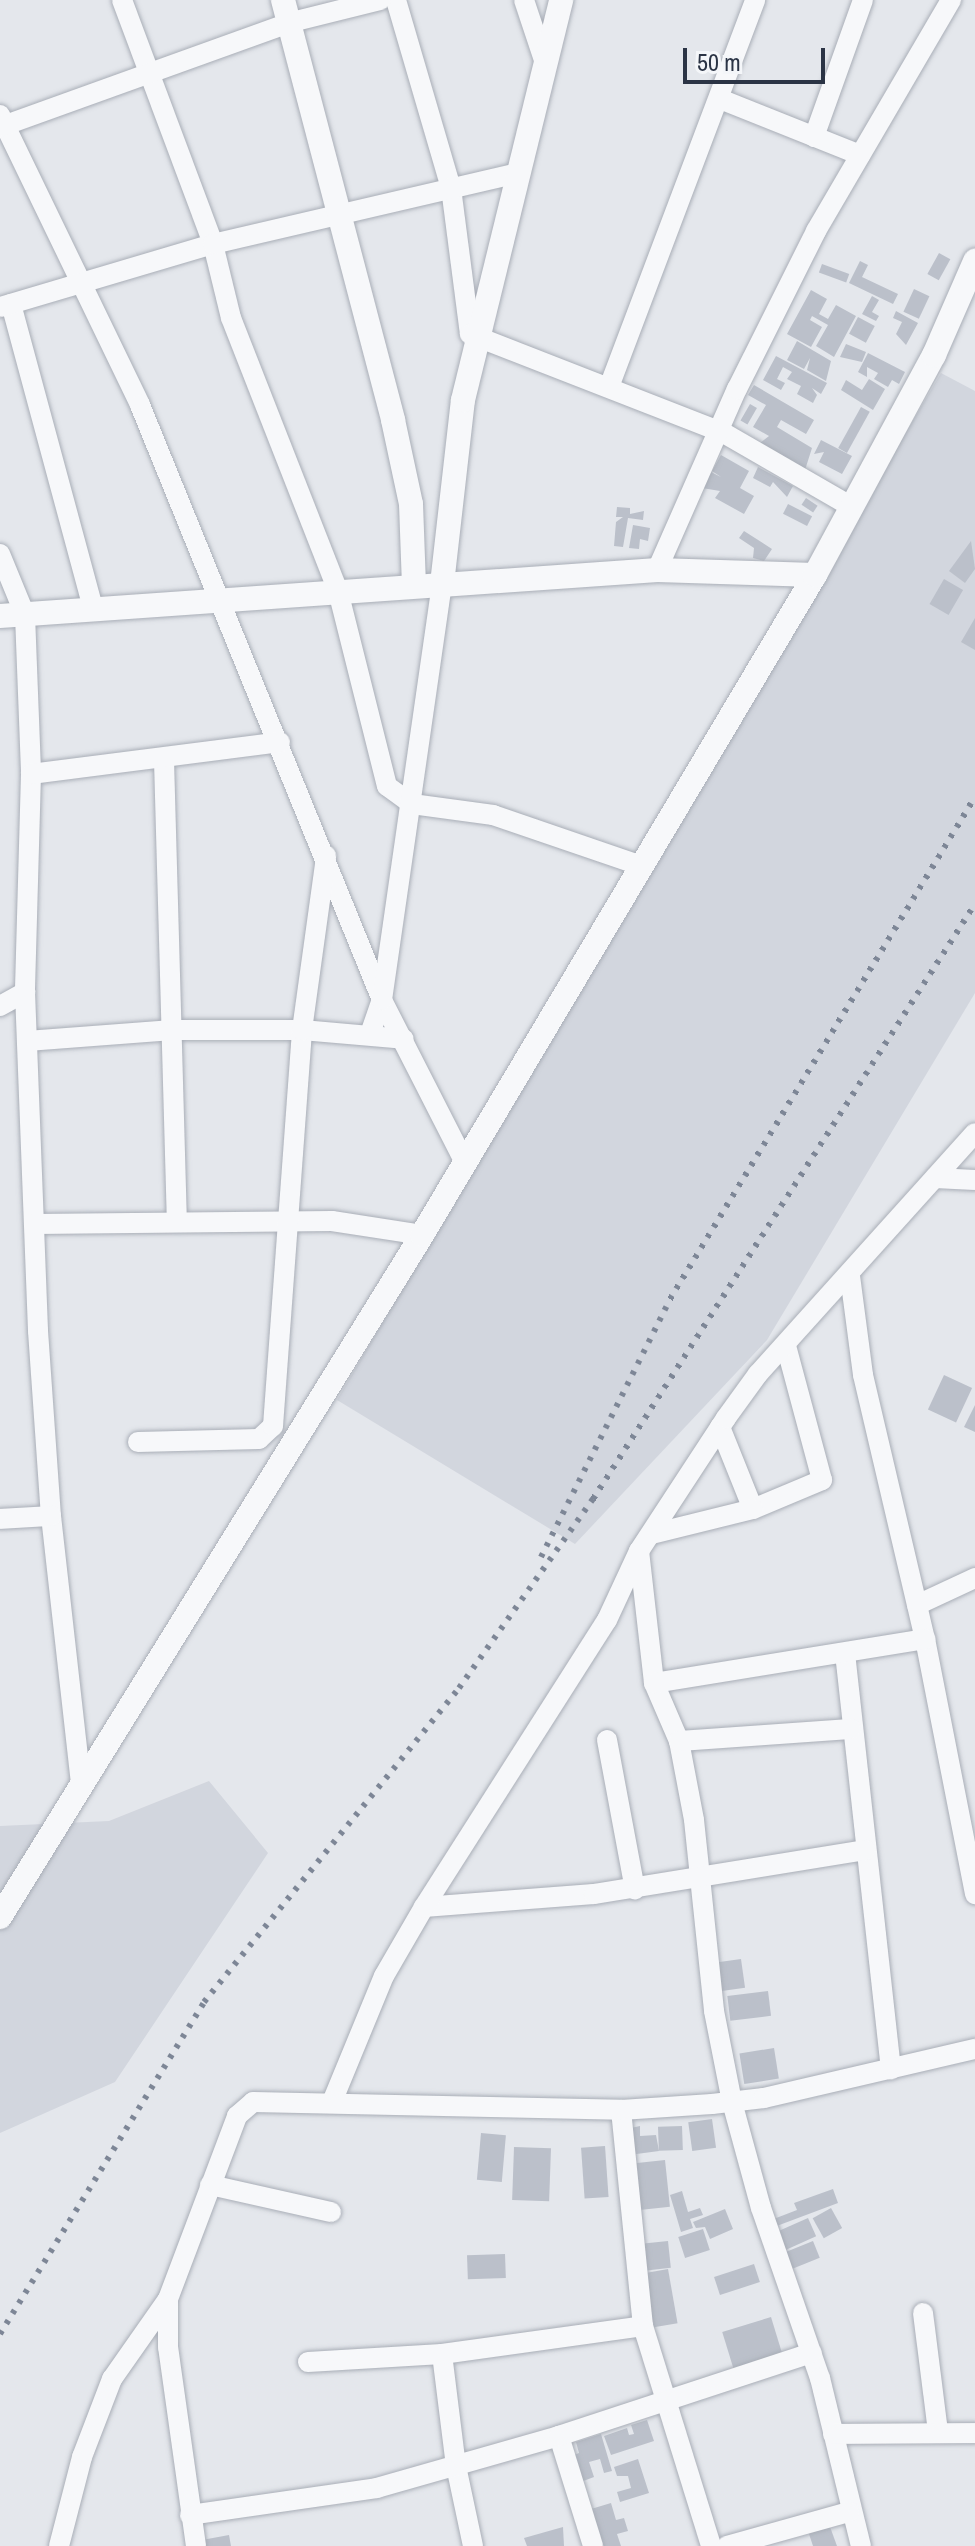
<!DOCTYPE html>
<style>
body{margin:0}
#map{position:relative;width:975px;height:2546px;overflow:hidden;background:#e4e7ec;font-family:"Archivo Narrow",sans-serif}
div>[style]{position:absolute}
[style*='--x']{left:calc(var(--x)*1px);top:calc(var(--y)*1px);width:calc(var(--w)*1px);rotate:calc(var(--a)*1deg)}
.built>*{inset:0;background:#d2d6de}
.building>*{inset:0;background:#bbc0ca;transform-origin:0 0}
.roads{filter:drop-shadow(0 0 2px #a9aeb7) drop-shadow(0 0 2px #a9aeb7)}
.minor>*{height:20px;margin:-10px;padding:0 10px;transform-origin:10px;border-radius:10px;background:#f7f8fa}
.tertiary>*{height:24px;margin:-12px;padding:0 12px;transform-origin:12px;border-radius:12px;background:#f7f8fa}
.rail>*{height:6px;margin-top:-3px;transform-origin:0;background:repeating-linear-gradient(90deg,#7d8696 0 4px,transparent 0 12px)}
span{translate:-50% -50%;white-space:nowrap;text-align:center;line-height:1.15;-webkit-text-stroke:6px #f4f6f9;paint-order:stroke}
.scale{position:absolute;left:683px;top:48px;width:142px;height:36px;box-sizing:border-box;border:4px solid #2b3445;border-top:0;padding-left:10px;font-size:24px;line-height:28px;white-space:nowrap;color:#2b3445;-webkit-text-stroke:6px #f4f6f9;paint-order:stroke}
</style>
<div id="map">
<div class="built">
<div style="clip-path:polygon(941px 373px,975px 391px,975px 993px,767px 1340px,575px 1544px,337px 1400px)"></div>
<div style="clip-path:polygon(209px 1781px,268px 1853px,115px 2082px,0 2133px,0 1826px,109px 1821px)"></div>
</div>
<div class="building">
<div style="left:939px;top:253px;width:13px;height:24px;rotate:29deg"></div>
<div style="clip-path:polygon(860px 261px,868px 265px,862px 277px,898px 294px,893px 304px,849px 283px)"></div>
<div style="left:822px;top:264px;width:29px;height:9px;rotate:20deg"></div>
<div style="left:914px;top:289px;width:17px;height:25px;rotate:25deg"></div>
<div style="clip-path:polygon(811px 290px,827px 299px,819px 314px,828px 319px,836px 305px,856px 316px,834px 357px,816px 346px,828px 325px,812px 316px,810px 320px,822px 327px,811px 347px,787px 334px)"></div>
<div style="clip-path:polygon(872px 296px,879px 300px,872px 312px,879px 316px,876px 321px,862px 314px)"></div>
<div style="clip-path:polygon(896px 311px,918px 323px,906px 345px,896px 334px,902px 322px,893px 318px)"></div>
<div style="left:858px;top:317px;width:19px;height:19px;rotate:28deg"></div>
<div style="clip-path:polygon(797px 341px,831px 361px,826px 381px,807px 370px,810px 358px,804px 369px,787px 360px)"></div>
<div style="clip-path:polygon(846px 344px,866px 352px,862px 362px,840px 357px)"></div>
<div style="clip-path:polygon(868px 353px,905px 372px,899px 384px,892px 380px,888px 387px,874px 379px,878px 373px,867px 367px,867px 377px,858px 372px)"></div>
<div style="clip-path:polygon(776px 356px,827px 383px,821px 394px,812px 388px,817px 395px,813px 403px,797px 394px,801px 386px,787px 379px,792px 372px,783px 367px,777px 379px,785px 383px,781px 390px,763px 380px)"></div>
<div style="clip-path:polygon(869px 379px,885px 389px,873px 410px,841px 390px,846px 380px,862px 390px)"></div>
<div style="clip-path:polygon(754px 385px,814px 420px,806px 434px,781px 420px,777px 427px,812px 448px,805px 470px,760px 443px,769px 436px,753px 427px,766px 405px,748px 395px)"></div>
<div style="left:750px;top:404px;width:8px;height:19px;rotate:30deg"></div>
<div style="left:861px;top:407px;width:10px;height:47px;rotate:29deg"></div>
<div style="clip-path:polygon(821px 440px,852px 456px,842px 474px,819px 462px,824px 452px,814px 454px)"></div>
<div style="clip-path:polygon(721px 455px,749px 471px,740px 488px,754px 496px,744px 514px,715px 498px,720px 491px,702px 488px,711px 472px,721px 477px,712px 471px)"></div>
<div style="clip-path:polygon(758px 467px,793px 486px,787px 497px,773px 482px,770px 487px,753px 478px)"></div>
<div style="left:806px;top:498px;width:14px;height:8px;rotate:34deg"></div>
<div style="left:788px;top:504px;width:27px;height:11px;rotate:27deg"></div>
<div style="clip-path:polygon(617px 507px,630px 508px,630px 514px,644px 511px,643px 520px,628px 518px,623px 547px,614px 546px,616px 522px,623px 517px,616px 517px)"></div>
<div style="clip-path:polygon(633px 525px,650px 528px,648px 541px,640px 539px,639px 549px,629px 548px)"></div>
<div style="clip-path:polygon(744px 531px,772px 549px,764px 561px,753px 558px,754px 548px,739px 538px)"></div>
<div style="clip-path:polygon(971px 541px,975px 569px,965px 583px,949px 571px)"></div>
<div style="left:944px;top:579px;width:22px;height:29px;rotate:30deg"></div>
<div style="clip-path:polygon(975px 618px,975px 650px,961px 642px)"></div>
<div style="left:944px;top:1375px;width:31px;height:38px;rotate:25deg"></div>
<div style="clip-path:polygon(975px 1405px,975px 1432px,964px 1427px)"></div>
<div style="left:741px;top:1959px;width:29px;height:27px;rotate:82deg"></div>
<div style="left:768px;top:1991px;width:25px;height:41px;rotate:83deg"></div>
<div style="left:774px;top:2048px;width:31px;height:35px;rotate:81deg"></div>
<div style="left:712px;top:2119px;width:29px;height:24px;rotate:82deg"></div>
<div style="clip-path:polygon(640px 2126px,640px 2136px,656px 2135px,659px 2151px,629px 2155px,626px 2129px)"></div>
<div style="left:682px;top:2126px;width:24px;height:24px;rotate:88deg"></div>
<div style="left:481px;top:2133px;width:25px;height:47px;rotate:5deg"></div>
<div style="left:605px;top:2146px;width:51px;height:24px;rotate:86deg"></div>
<div style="left:514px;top:2147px;width:37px;height:53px;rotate:2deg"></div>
<div style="left:665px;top:2160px;width:47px;height:35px;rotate:84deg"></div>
<div style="clip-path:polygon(833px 2189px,838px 2203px,774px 2227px,771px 2220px,797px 2210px,794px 2203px)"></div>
<div style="clip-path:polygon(682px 2191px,688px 2212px,700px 2208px,703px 2215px,690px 2219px,693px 2228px,681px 2232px,670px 2195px)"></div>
<div style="left:831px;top:2208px;width:23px;height:21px;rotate:61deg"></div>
<div style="clip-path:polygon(725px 2209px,733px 2229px,710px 2239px,705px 2227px,696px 2228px,693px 2222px)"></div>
<div style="left:808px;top:2218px;width:20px;height:39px;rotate:66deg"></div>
<div style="left:703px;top:2229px;width:22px;height:26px;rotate:72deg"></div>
<div style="left:668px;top:2241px;width:27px;height:29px;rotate:84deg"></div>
<div style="left:813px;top:2241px;width:18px;height:32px;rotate:68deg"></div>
<div style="left:505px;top:2254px;width:24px;height:38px;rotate:88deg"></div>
<div style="left:754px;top:2264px;width:19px;height:42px;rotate:72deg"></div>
<div style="left:668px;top:2269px;width:55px;height:24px;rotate:80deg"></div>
<div style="left:771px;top:2317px;width:41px;height:51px;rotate:73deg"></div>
<div style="clip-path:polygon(647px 2420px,654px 2441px,611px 2455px,604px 2436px,627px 2428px,629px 2435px,634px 2434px,631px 2425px)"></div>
<div style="clip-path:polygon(601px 2434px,612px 2471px,604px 2473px,600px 2459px,589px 2462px,594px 2477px,578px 2483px,569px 2457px,579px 2453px,576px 2442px)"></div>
<div style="clip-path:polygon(638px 2459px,649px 2493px,620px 2502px,617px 2492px,631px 2488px,628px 2476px,617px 2476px,614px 2467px)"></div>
<div style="clip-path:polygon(611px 2503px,616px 2520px,624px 2518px,628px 2531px,617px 2534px,621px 2546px,603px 2546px,591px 2509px)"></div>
<div style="clip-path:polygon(829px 2524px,837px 2546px,813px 2546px,808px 2531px)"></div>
<div style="clip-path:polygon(563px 2527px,564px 2546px,527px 2546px,524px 2538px)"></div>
<div style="clip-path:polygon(229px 2535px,231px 2546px,203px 2546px,202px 2540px)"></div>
</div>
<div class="roads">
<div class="minor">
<div style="--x:122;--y:0;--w:260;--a:69.5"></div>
<div style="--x:213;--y:244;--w:76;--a:76.3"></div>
<div style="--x:231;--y:318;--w:293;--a:68.6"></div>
<div style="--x:338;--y:591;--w:201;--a:75.9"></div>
<div style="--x:387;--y:786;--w:31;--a:36"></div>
<div style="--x:412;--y:804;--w:82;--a:7.7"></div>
<div style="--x:493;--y:815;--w:157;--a:18.9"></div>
<div style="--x:396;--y:0;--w:196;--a:73.7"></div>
<div style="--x:451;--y:188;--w:147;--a:82.6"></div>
<div style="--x:470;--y:334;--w:270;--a:21.3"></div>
<div style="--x:722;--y:432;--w:150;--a:30"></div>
<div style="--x:524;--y:0;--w:66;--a:71.6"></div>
<div style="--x:720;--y:99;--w:151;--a:21.8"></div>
<div style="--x:0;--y:115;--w:322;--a:64.2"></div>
<div style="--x:140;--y:405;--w:642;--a:67.87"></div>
<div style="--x:382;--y:1000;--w:183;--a:63"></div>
<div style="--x:0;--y:127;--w:310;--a:-19.8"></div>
<div style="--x:292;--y:22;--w:91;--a:-14"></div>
<div style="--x:814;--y:137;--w:145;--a:-70.3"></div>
<div style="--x:11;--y:304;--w:315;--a:74.9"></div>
<div style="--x:0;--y:307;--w:222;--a:-16.5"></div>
<div style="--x:213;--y:244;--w:312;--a:-13.1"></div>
<div style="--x:609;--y:387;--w:414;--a:-69.3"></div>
<div style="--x:0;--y:554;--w:66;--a:67.7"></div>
<div style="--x:25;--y:615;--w:159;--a:87.8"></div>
<div style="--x:31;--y:774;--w:218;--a:91.6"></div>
<div style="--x:25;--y:992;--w:339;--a:87.8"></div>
<div style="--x:38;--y:1331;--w:185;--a:86"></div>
<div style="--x:51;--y:1516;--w:271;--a:83.6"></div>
<div style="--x:657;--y:570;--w:198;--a:-66.2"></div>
<div style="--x:737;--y:389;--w:177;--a:-63.4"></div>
<div style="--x:816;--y:231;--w:268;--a:-59.7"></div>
<div style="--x:164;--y:760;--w:461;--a:88.4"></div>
<div style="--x:31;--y:774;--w:251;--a:-7.3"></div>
<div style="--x:0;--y:1006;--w:29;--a:-29"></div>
<div style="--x:370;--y:1034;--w:36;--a:-71"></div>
<div style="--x:382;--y:1000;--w:420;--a:-81.8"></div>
<div style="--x:27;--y:1041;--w:146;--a:-4.3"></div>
<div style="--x:173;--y:1030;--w:129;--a:0"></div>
<div style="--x:302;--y:1030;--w:102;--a:5"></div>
<div style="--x:935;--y:1178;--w:40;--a:2.9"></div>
<div style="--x:35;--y:1224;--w:297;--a:-0.6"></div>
<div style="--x:332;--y:1221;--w:91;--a:8.8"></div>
<div style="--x:850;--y:1276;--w:100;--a:82.5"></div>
<div style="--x:863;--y:1375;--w:271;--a:76.8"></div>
<div style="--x:925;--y:1639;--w:260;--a:78.9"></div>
<div style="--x:720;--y:1427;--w:88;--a:68.1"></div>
<div style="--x:753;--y:1509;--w:75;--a:-22.8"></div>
<div style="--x:822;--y:1480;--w:139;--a:-105"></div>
<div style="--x:138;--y:1442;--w:121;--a:-1.4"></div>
<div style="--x:259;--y:1439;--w:19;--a:-43"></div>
<div style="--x:273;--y:1426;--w:397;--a:-85.8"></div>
<div style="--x:302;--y:1030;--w:176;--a:-82.1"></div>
<div style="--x:0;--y:1519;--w:51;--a:-3.4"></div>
<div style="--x:652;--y:1534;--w:104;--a:-13.9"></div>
<div style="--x:639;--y:1551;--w:133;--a:83.5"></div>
<div style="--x:654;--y:1683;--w:63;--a:66.7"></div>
<div style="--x:679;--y:1741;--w:80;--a:79.2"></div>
<div style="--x:694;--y:1820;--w:192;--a:84"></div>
<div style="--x:714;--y:2011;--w:93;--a:78.8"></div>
<div style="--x:732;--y:2102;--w:110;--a:74.7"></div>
<div style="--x:761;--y:2208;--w:180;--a:70.9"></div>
<div style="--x:820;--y:2378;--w:173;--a:76.3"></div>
<div style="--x:917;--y:1605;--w:64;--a:-25"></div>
<div style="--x:845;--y:1653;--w:419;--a:83.7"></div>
<div style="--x:654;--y:1683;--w:275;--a:-9.2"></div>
<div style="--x:607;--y:1740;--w:152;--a:79.4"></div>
<div style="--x:679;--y:1741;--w:172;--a:-4"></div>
<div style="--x:424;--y:1907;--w:170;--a:-4.4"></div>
<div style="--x:594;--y:1894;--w:275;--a:-9.2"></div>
<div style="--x:332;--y:2102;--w:136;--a:-67.6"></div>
<div style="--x:384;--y:1976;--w:80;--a:-59.9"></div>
<div style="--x:424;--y:1907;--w:340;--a:-57.5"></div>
<div style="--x:607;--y:1620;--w:76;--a:-65.1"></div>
<div style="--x:639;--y:1551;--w:159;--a:-56.8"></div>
<div style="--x:726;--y:1418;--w:54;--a:-54"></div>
<div style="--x:758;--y:1374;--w:324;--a:-48"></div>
<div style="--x:621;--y:2110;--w:217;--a:84.2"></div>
<div style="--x:643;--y:2326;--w:230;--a:72.8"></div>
<div style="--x:210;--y:2185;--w:124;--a:12.6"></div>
<div style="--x:923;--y:2313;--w:120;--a:82.8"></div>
<div style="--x:442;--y:2354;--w:113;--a:82.9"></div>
<div style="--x:456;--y:2466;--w:82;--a:78"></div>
<div style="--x:308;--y:2362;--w:134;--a:-3.4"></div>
<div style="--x:442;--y:2354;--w:203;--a:-7.9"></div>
<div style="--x:833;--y:2434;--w:142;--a:-0.4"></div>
<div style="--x:559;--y:2436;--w:115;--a:72.8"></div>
<div style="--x:190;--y:2515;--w:189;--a:-8.2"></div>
<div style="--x:377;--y:2488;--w:189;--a:-15.9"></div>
<div style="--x:559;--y:2436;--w:266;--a:-18.2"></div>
<div style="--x:59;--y:2546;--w:92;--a:-75.5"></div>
<div style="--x:82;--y:2457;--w:84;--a:-69"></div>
<div style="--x:112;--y:2379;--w:98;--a:-55"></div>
<div style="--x:196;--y:2546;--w:201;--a:-98"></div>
<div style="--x:168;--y:2347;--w:48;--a:-90"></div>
<div style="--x:168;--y:2299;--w:196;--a:-69.3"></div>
<div style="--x:237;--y:2116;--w:21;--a:-41"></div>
<div style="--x:253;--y:2102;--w:368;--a:1.2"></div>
<div style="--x:621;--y:2110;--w:91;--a:-3.8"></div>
<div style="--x:712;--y:2104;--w:52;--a:-6.6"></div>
<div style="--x:764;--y:2098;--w:217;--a:-13.1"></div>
<div style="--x:727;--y:2546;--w:127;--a:-15.6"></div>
</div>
<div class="tertiary">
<div style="--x:283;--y:0;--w:434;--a:75.3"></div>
<div style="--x:393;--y:420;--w:86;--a:77.9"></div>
<div style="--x:411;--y:504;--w:82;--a:87.9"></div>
<div style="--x:442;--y:584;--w:185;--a:-83.5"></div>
<div style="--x:463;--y:400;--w:412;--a:-76.2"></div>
<div style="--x:0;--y:616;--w:659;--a:-4.01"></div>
<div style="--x:657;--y:570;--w:158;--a:1.8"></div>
<div style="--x:0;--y:1917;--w:802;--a:-58.25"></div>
<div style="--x:422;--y:1235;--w:768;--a:-59.23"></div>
<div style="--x:815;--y:575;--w:250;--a:-61.6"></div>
<div style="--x:934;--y:355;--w:103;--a:-66.4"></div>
</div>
</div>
<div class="rail">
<div style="--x:541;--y:1557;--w:288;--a:-63.4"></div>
<div style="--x:670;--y:1299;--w:587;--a:-58.72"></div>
<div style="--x:0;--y:2334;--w:390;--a:-58.4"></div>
<div style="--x:204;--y:2002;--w:405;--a:-50.9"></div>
<div style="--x:459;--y:1688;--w:232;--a:-54.7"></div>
<div style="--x:593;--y:1499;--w:707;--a:-57.3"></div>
</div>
<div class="scale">50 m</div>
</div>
